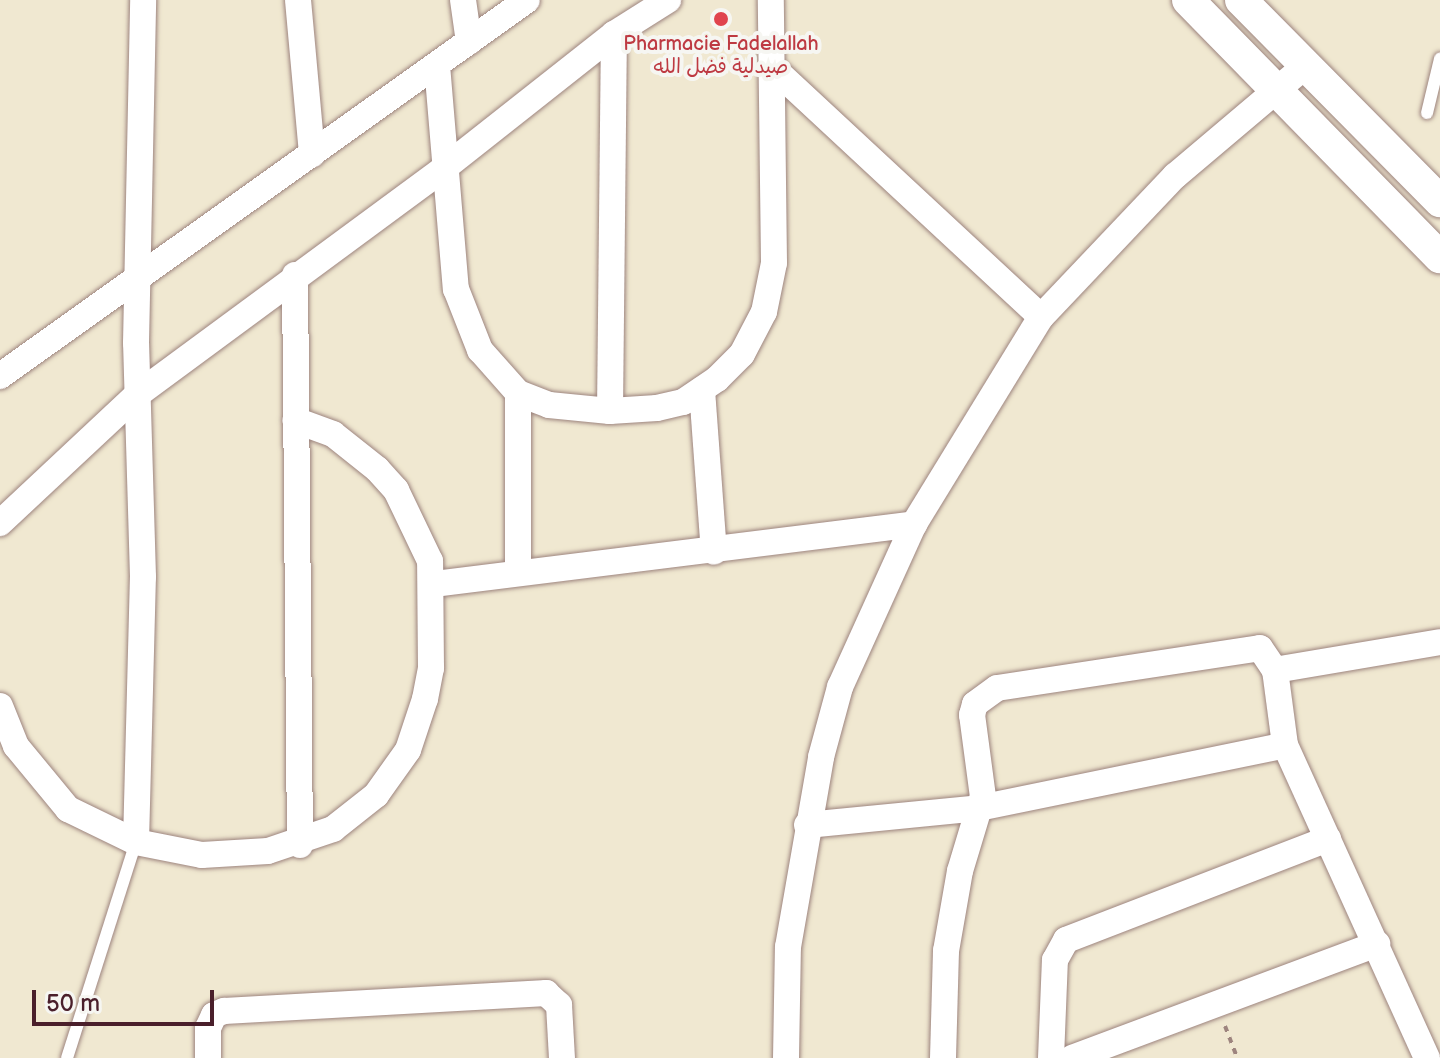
<!DOCTYPE html>
<meta charset="utf-8">
<style>
body{margin:0}
#map{position:relative;width:1440px;height:1058px;overflow:hidden;background:#f0e8d1;font-family:"Balsamiq Sans","Playpen Sans Arabic",sans-serif}
div>[style]{position:absolute}
[style*='--x']{left:calc(var(--x)*1px);top:calc(var(--y)*1px);width:calc(var(--w)*1px);rotate:calc(var(--a)*1deg)}
.path>*{height:4px;margin-top:-2px;transform-origin:0;background:repeating-linear-gradient(90deg,#9d847e 0 6px,transparent 0 12px)}
.roads{filter:drop-shadow(0 0 2px #9d847e) drop-shadow(0 0 2px #9d847e)}
.service>*{height:12px;margin:-6px;padding:0 6px;transform-origin:6px;border-radius:6px;background:#fff}
.minor>*{height:26px;margin:-13px;padding:0 13px;transform-origin:13px;border-radius:13px;background:#fff}
.tertiary>*{height:32px;margin:-16px;padding:0 16px;transform-origin:16px;border-radius:16px;background:#fff}
.dots>*{width:22px;height:22px;translate:-50% -50%;box-sizing:border-box;border:4px solid #f6f6f2;border-radius:50%}
span{translate:-50% -50%;white-space:nowrap;text-align:center;line-height:1.15;-webkit-text-stroke:8px #f6f6f2;paint-order:stroke}
.health-label{font-size:20px;color:#be3a42}
.scale{position:absolute;left:32px;top:990px;width:182px;height:36px;box-sizing:border-box;border:4px solid #4a1f2b;border-top:0;padding-left:10px;font-size:24px;line-height:28px;white-space:nowrap;color:#4a1f2b;-webkit-text-stroke:6px #f6f6f2;paint-order:stroke}
</style>
<div id="map">
<div class="path">
<div style="--x:1225;--y:1026;--w:34;--a:69"></div>
</div>
<div class="roads">
<div class="service">
<div style="--x:1427;--y:113;--w:56;--a:-76.5"></div>
<div style="--x:67;--y:1058;--w:227;--a:-72.3"></div>
</div>
<div class="minor">
<div style="--x:298;--y:0;--w:155;--a:84.8"></div>
<div style="--x:463;--y:0;--w:42;--a:81.9"></div>
<div style="--x:437;--y:65;--w:225;--a:85.2"></div>
<div style="--x:456;--y:289;--w:66;--a:68.5"></div>
<div style="--x:480;--y:350;--w:57;--a:48.5"></div>
<div style="--x:518;--y:393;--w:33;--a:21"></div>
<div style="--x:549;--y:405;--w:61;--a:5.6"></div>
<div style="--x:610;--y:411;--w:47;--a:-3.7"></div>
<div style="--x:657;--y:408;--w:27;--a:-13"></div>
<div style="--x:683;--y:402;--w:41;--a:-34.1"></div>
<div style="--x:717;--y:379;--w:35;--a:-45"></div>
<div style="--x:742;--y:354;--w:47;--a:-62.4"></div>
<div style="--x:764;--y:312;--w:50;--a:-78.5"></div>
<div style="--x:774;--y:263;--w:263;--a:-90.7"></div>
<div style="--x:772;--y:67;--w:367;--a:42.9"></div>
<div style="--x:295;--y:275;--w:570;--a:89.5"></div>
<div style="--x:0;--y:376;--w:647;--a:-35.51"></div>
<div style="--x:702;--y:390;--w:162;--a:85.8"></div>
<div style="--x:610;--y:411;--w:377;--a:-89.4"></div>
<div style="--x:0;--y:523;--w:189;--a:-43.1"></div>
<div style="--x:138;--y:394;--w:379;--a:-36.4"></div>
<div style="--x:443;--y:169;--w:218;--a:-38.3"></div>
<div style="--x:614;--y:34;--w:64;--a:-32.2"></div>
<div style="--x:518;--y:570;--w:177;--a:-90"></div>
<div style="--x:434;--y:584;--w:484;--a:-7.1"></div>
<div style="--x:1275;--y:670;--w:167;--a:-9.6"></div>
<div style="--x:0;--y:706;--w:43;--a:68.2"></div>
<div style="--x:16;--y:746;--w:82;--a:50.5"></div>
<div style="--x:68;--y:809;--w:76;--a:25.9"></div>
<div style="--x:136;--y:842;--w:67;--a:11.1"></div>
<div style="--x:202;--y:855;--w:66;--a:-3.5"></div>
<div style="--x:268;--y:851;--w:69;--a:-18.7"></div>
<div style="--x:333;--y:829;--w:55;--a:-38.3"></div>
<div style="--x:376;--y:795;--w:55;--a:-54.6"></div>
<div style="--x:408;--y:750;--w:54;--a:-71.6"></div>
<div style="--x:425;--y:699;--w:32;--a:-79"></div>
<div style="--x:431;--y:668;--w:107;--a:-90.5"></div>
<div style="--x:430;--y:561;--w:79;--a:-115.6"></div>
<div style="--x:396;--y:490;--w:28;--a:-132"></div>
<div style="--x:377;--y:469;--w:56;--a:-141.5"></div>
<div style="--x:333;--y:434;--w:40;--a:-159.8"></div>
<div style="--x:807;--y:825;--w:173;--a:-5.6"></div>
<div style="--x:979;--y:808;--w:12;--a:-70"></div>
<div style="--x:983;--y:797;--w:83;--a:-97.6"></div>
<div style="--x:972;--y:715;--w:11;--a:-75"></div>
<div style="--x:975;--y:704;--w:27;--a:-36"></div>
<div style="--x:997;--y:688;--w:266;--a:-8.6"></div>
<div style="--x:1260;--y:648;--w:27;--a:56"></div>
<div style="--x:1275;--y:670;--w:76;--a:82.4"></div>
<div style="--x:1285;--y:745;--w:344;--a:65.6"></div>
<div style="--x:136;--y:842;--w:265;--a:-88.5"></div>
<div style="--x:143;--y:577;--w:234;--a:-91.7"></div>
<div style="--x:136;--y:343;--w:343;--a:-88.8"></div>
<div style="--x:208;--y:1058;--w:30;--a:-90"></div>
<div style="--x:208;--y:1028;--w:14;--a:-65"></div>
<div style="--x:214;--y:1015;--w:11;--a:-22"></div>
<div style="--x:224;--y:1011;--w:323;--a:-3.2"></div>
<div style="--x:546;--y:993;--w:18;--a:43"></div>
<div style="--x:559;--y:1005;--w:53;--a:86.8"></div>
<div style="--x:786;--y:1058;--w:111;--a:-89"></div>
<div style="--x:788;--y:947;--w:193;--a:-80.1"></div>
<div style="--x:821;--y:757;--w:73;--a:-74.8"></div>
<div style="--x:840;--y:687;--w:179;--a:-65.6"></div>
<div style="--x:914;--y:524;--w:243;--a:-58.5"></div>
<div style="--x:1041;--y:317;--w:195;--a:-46.5"></div>
<div style="--x:1175;--y:176;--w:170;--a:-40.2"></div>
<div style="--x:943;--y:1058;--w:107;--a:-88.4"></div>
<div style="--x:946;--y:951;--w:81;--a:-80.1"></div>
<div style="--x:960;--y:871;--w:66;--a:-73.2"></div>
<div style="--x:979;--y:808;--w:312;--a:-11.6"></div>
<div style="--x:1051;--y:1058;--w:98;--a:-87.7"></div>
<div style="--x:1055;--y:960;--w:23;--a:-61"></div>
<div style="--x:1066;--y:940;--w:281;--a:-21.1"></div>
<div style="--x:1072;--y:1058;--w:326;--a:-20.5"></div>
</div>
<div class="tertiary">
<div style="--x:1188;--y:0;--w:360;--a:45.6"></div>
<div style="--x:1241;--y:0;--w:283;--a:45.3"></div>
</div>
</div>
<div class="dots">
<div style="left:721px;top:19px;background:#e0444e"></div>
</div>
<div class="health-label">
<span style="left:721px;top:56px">Pharmacie Fadelallah<br>صيدلية فضل الله</span>
</div>
<div class="scale">50 m</div>
</div>
